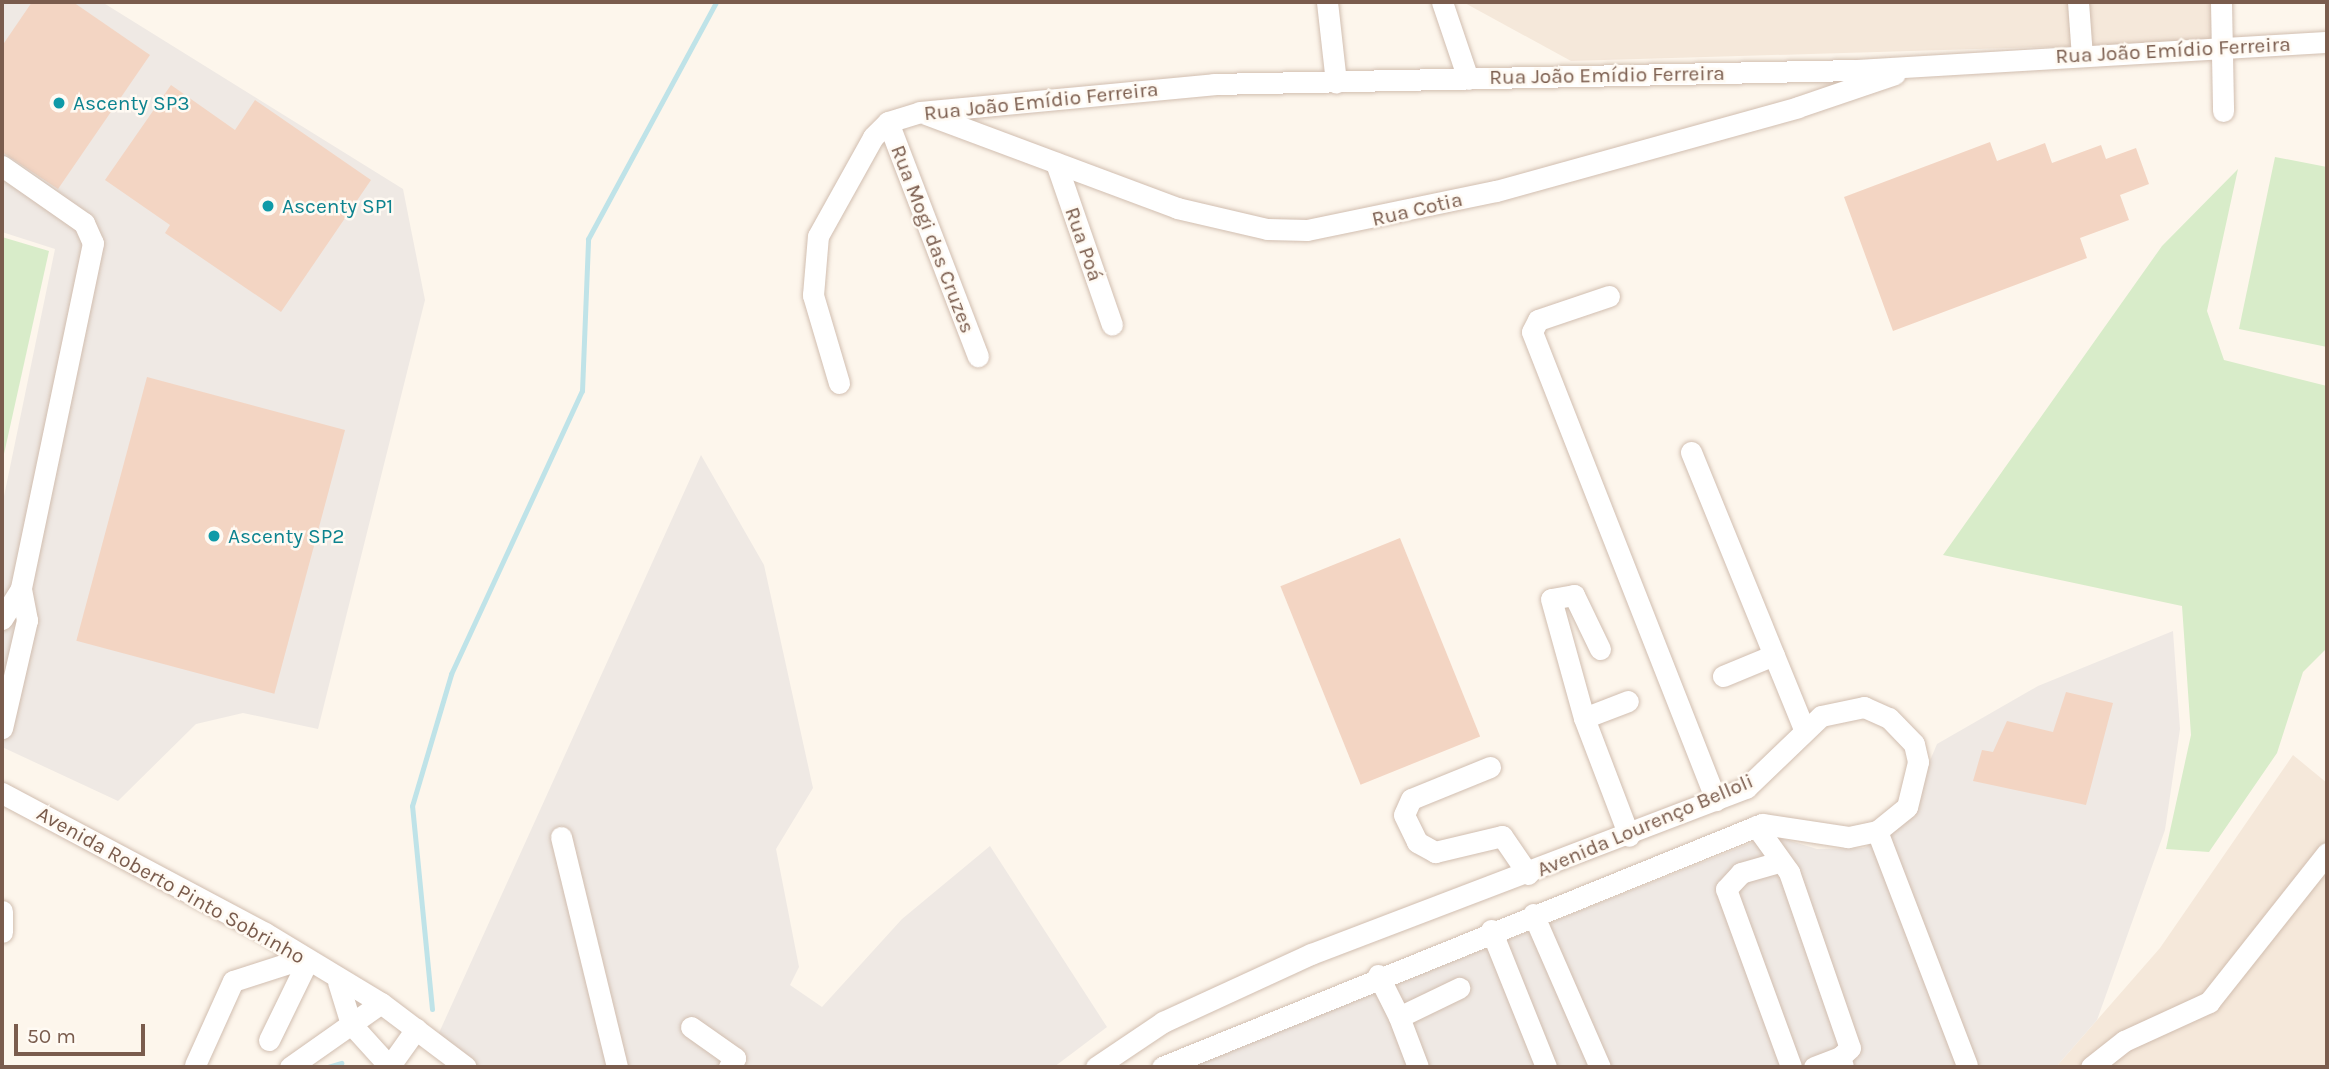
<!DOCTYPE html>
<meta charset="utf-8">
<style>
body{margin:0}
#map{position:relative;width:2329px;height:1069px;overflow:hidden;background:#fdf6ec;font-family:Karla,sans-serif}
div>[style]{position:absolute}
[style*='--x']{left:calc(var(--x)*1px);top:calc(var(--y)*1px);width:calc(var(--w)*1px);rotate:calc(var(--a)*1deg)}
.residential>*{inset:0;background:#f5e8da}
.industrial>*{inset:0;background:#efe9e4}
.green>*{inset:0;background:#d8ecc9}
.stream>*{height:5px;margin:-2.5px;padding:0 2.5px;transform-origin:2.5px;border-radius:2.5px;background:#bfe3e8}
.building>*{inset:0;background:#f3d5c3;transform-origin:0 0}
.roads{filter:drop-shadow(0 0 2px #d1beb0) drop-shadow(0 0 2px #d1beb0)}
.minor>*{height:21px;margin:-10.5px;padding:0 10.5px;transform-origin:10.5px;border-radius:10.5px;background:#fff}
.dots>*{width:19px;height:19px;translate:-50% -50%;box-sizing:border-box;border:4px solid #fffaf3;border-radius:50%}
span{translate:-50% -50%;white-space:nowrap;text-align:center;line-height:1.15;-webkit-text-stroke:5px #fffaf3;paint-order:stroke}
.street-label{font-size:21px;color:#7a5c4d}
.culture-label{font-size:21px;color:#0d838f}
.left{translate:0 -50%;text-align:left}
.frame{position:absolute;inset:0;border:4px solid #7a5c4d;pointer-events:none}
.scale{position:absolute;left:14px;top:1024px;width:131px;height:32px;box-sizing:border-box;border:4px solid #7a5c4d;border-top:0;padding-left:9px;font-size:21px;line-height:24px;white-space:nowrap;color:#7a5c4d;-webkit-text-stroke:5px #fffaf3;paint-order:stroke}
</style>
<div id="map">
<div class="residential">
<div style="clip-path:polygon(1463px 2px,2213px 2px,2215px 42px,1571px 61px)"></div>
<div style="clip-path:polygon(2293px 755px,2327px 783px,2327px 1067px,2056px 1067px,2160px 948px)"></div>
</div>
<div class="industrial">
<div style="clip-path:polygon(2px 2px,102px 2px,403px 189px,425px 300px,318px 729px,243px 713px,196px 724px,118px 801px,2px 747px,2px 506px,55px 249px,2px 232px)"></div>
<div style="clip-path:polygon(701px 455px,764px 565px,813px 788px,776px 849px,799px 967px,790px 985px,822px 1007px,902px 919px,990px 846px,1107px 1027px,1054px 1067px,479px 1067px,438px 1035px)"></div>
<div style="clip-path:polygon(2173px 631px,2180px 729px,2165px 830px,2097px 1020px,2056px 1067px,1188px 1067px,1771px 835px,1817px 849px,1864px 848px,1905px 820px,1937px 744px,2038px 686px)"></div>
</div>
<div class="green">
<div style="clip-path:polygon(2275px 157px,2327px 167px,2327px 347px,2239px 329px)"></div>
<div style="clip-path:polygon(2238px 169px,2207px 311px,2224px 360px,2327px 386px,2327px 648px,2303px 672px,2277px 753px,2209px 852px,2166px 849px,2191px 735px,2182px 606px,1943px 555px,2162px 246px)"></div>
<div style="clip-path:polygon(2px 237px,49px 251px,2px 463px)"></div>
</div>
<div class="stream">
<div style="--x:432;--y:1009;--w:204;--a:-95.6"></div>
<div style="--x:412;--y:806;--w:138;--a:-73.5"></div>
<div style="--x:451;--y:674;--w:312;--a:-65.2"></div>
<div style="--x:582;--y:391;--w:152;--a:-87.7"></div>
<div style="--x:588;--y:239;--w:269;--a:-61.6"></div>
<div style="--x:328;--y:1067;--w:14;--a:-17"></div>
</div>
<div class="building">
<div style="clip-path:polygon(32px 2px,73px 2px,150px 55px,58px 189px,2px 152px,2px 46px)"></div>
<div style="clip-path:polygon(171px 85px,235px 130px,255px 100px,371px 180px,281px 312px,165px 233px,170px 225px,105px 180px)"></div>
<div style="clip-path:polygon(1990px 142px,1997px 161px,2045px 143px,2052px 163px,2101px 145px,2106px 159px,2136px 148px,2149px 184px,2120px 195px,2129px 220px,2080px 238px,2087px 258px,1893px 331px,1844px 197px)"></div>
<div style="left:147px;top:377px;width:205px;height:273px;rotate:15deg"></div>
<div style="left:1400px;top:538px;width:214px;height:129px;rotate:68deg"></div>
<div style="clip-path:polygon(2066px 692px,2113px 703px,2086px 805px,1973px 781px,1982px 750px,1993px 752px,2007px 721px,2053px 732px)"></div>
</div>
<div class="roads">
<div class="minor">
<div style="--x:1327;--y:2;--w:81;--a:83.6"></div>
<div style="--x:1442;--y:2;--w:81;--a:71.3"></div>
<div style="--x:2078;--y:2;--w:54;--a:85.8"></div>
<div style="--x:2221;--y:2;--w:109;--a:88.9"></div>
<div style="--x:926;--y:114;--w:268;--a:20.5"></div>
<div style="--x:1177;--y:208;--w:92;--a:13.1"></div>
<div style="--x:1267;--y:229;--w:40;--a:1.4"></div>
<div style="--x:1307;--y:230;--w:193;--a:-11.7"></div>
<div style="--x:1496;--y:191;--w:313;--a:-15.5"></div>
<div style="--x:1798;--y:107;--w:102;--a:-18.8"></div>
<div style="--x:888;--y:122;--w:251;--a:69"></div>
<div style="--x:1056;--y:163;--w:171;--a:70.9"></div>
<div style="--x:2;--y:166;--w:100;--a:34.8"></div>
<div style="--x:84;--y:223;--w:22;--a:66"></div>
<div style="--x:93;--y:243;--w:353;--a:101.8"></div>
<div style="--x:21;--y:589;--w:32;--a:79"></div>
<div style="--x:27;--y:620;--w:111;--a:103"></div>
<div style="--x:1609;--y:296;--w:75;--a:161.3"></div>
<div style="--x:1538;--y:320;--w:13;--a:117"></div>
<div style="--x:1532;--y:332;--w:503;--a:68.54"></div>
<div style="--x:839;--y:383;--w:92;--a:-106.5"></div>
<div style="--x:813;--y:295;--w:59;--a:-85.2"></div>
<div style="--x:818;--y:236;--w:113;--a:-60.9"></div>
<div style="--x:873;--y:137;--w:21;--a:-45"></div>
<div style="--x:888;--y:122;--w:34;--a:-17"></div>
<div style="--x:920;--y:112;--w:295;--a:-5.4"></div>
<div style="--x:1214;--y:84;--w:641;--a:-1.25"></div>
<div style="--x:1855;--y:70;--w:473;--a:-3.4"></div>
<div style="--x:1691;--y:452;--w:301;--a:67.8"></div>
<div style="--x:2;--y:619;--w:36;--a:-58"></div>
<div style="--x:1600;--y:649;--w:60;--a:-115.7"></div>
<div style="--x:1574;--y:595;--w:23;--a:170"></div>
<div style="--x:1551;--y:599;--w:123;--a:74.5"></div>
<div style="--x:1584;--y:718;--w:126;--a:69.1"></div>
<div style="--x:1723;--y:676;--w:55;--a:-22.4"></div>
<div style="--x:1584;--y:718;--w:47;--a:-21.1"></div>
<div style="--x:1490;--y:767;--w:85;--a:157.9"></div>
<div style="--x:1411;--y:799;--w:17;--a:114"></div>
<div style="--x:1404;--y:815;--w:30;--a:64"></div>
<div style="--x:1417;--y:842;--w:21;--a:29"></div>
<div style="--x:1435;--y:852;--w:69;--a:-13.4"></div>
<div style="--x:1502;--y:836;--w:46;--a:55.6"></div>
<div style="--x:2;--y:793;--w:298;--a:28"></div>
<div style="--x:265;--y:933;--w:135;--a:31.1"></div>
<div style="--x:381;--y:1003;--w:106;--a:37"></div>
<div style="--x:1756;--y:826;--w:57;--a:54.3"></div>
<div style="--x:1789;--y:872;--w:186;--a:70.9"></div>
<div style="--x:1850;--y:1048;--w:13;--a:138"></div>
<div style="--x:1840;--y:1057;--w:10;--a:73"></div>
<div style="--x:1877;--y:831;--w:251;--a:69"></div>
<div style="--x:561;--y:837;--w:237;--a:76.3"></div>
<div style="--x:1779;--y:862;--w:40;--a:164"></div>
<div style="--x:1741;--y:873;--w:22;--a:133"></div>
<div style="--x:1726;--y:889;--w:189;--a:69.9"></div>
<div style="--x:2;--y:911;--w:21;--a:90"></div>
<div style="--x:1533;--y:914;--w:167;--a:66.4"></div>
<div style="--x:1491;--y:930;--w:148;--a:68.1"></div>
<div style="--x:1378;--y:975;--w:47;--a:63.4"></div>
<div style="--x:1399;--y:1017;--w:67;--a:-25.8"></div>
<div style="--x:338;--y:982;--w:44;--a:72.8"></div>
<div style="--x:351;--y:1024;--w:58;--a:47.8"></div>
<div style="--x:1399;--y:1017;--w:53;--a:69.2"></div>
<div style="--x:691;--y:1027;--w:54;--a:35.2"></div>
<div style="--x:735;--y:1058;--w:11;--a:124"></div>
<div style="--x:269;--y:1040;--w:89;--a:-64"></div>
<div style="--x:195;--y:1065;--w:92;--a:-65.7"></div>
<div style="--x:233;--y:981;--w:75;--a:-17.9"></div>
<div style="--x:290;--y:1067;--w:111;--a:-35.1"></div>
<div style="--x:389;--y:1067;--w:47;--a:-54.6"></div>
<div style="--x:1096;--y:1067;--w:81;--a:-33.9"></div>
<div style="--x:1163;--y:1022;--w:163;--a:-24.7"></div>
<div style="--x:1311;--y:954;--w:466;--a:-20.9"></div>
<div style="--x:1746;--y:788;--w:104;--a:-43.8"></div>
<div style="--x:1821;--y:716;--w:44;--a:-11.8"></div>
<div style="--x:1864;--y:707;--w:27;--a:24"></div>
<div style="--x:1889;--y:718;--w:36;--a:46"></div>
<div style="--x:1914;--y:744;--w:18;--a:77"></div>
<div style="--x:1918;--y:762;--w:46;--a:103.7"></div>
<div style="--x:1907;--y:807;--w:38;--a:141"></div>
<div style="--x:1877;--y:831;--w:30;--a:168"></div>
<div style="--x:1848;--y:837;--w:87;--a:-171.4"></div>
<div style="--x:1762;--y:824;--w:647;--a:157.95"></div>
<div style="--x:1814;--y:1067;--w:28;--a:-21"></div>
<div style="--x:2091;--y:1067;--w:42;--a:-38.2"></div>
<div style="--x:2124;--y:1041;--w:94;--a:-24.6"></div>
<div style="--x:2209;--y:1002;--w:190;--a:-51.6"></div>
</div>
</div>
<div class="dots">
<div style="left:59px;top:103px;background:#0f9aa8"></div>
<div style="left:268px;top:206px;background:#0f9aa8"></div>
<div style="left:214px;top:536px;background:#0f9aa8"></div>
</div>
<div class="street-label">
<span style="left:2173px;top:50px;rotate:-3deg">Rua João Emídio Ferreira</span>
<span style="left:1607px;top:75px;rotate:-1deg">Rua João Emídio Ferreira</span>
<span style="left:1041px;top:101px;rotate:-6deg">Rua João Emídio Ferreira</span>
<span style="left:1417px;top:209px;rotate:-13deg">Rua Cotia</span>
<span style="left:933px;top:239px;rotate:69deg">Rua Mogi das Cruzes</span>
<span style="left:1084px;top:244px;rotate:71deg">Rua Poá</span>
<span style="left:1645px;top:825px;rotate:-23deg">Avenida Lourenço Belloli</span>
<span style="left:171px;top:885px;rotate:29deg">Avenida Roberto Pinto Sobrinho</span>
</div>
<div class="culture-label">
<span class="left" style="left:73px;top:103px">Ascenty SP3</span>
<span class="left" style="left:282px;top:206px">Ascenty SP1</span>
<span class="left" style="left:228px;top:536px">Ascenty SP2</span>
</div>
<div class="frame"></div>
<div class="scale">50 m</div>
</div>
